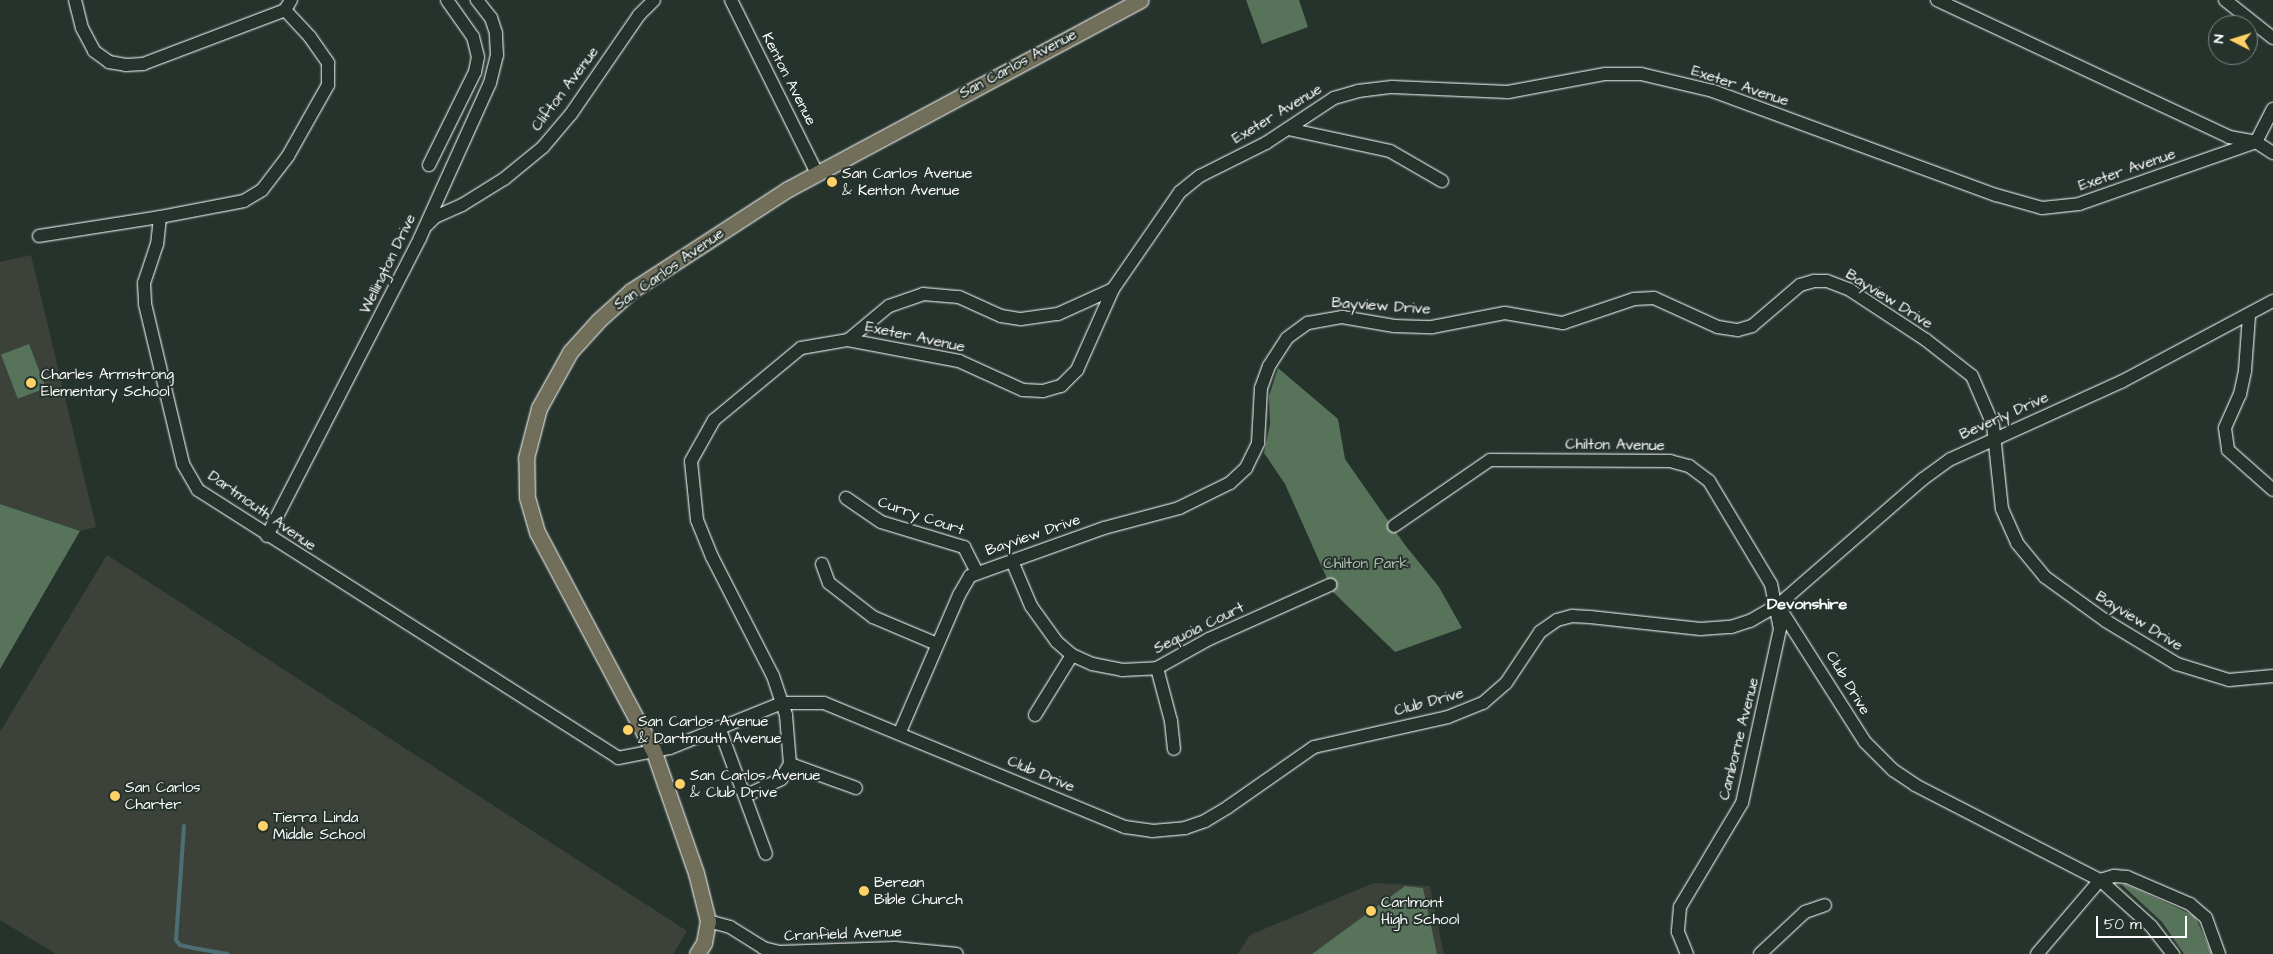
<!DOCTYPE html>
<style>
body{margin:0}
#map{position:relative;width:2273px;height:954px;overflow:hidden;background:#26332d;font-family:"Architects Daughter",sans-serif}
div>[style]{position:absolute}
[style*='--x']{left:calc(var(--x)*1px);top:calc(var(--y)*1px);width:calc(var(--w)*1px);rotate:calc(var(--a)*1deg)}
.built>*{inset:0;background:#3c4239}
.green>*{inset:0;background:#57745b;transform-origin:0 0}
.stream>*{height:4px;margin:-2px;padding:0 2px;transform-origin:2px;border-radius:2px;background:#4c6f73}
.roads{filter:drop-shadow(0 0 1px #fff) drop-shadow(0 0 1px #fff)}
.minor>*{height:12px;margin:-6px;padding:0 6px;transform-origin:6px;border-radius:6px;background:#26332d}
.major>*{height:15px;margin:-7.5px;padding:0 7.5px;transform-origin:7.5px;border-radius:7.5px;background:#716e59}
.dots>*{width:14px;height:14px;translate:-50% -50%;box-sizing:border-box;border:2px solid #26332d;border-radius:50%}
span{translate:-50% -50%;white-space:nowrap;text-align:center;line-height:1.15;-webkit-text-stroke:4px #26332d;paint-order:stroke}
.street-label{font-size:15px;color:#fff}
.poi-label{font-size:15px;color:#fff}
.left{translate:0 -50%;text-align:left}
.park-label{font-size:15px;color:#b3c0b5}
.neighbourhood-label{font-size:16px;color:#fff;font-weight:700}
.north{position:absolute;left:2208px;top:15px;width:50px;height:50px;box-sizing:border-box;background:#26332d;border:1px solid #7d8581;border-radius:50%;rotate:275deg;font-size:14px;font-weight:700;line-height:20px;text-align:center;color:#fff}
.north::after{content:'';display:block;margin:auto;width:18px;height:22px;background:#ffd166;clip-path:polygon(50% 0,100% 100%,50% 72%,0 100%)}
.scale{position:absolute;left:2096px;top:916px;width:91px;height:22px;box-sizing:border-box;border:2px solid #fff;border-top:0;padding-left:6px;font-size:15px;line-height:18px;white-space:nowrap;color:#fff;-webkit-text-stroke:4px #26332d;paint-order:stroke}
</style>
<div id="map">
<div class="built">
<div style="clip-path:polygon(31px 255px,96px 527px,80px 531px,0 504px,0 262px)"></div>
<div style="clip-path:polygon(107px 555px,687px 931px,673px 954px,56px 954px,0 920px,0 732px)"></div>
<div style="clip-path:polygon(1374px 883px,1430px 886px,1444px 954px,1238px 954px,1250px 935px)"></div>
</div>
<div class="green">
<div style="clip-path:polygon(1246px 0,1299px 0,1308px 27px,1262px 44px)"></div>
<div style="left:29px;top:344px;width:47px;height:30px;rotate:69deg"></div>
<div style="clip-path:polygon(1278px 368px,1338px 419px,1345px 459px,1405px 545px,1439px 587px,1462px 628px,1395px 652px,1333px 592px,1285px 484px,1264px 453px,1270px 424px,1269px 396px)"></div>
<div style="clip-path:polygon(0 504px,80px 531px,0 669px)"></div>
<div style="clip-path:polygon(2125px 884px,2195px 916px,2212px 954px,2184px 954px,2162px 922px,2122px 885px)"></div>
<div style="clip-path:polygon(1405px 886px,1423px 888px,1437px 954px,1312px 954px)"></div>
</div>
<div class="stream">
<div style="--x:184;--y:826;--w:114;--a:94"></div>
<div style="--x:176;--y:940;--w:6;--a:51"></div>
<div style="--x:180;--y:945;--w:13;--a:13"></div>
<div style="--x:193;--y:948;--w:35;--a:10"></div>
</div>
<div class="roads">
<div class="minor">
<div style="--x:75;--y:0;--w:29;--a:76"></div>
<div style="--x:82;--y:28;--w:26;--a:62"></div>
<div style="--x:94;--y:51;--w:19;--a:36"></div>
<div style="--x:109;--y:62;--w:17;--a:10"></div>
<div style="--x:126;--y:65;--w:17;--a:-3"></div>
<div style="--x:143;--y:64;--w:152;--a:-20.8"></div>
<div style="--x:291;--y:0;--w:12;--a:121"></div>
<div style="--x:285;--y:10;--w:37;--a:47"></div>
<div style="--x:310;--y:37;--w:32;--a:55"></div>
<div style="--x:328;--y:63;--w:22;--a:90"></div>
<div style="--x:328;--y:85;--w:81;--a:119.4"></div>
<div style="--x:288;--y:156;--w:43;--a:127.4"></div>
<div style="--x:262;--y:190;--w:21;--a:149"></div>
<div style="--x:244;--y:201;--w:86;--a:169.2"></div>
<div style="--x:160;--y:217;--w:27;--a:96"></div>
<div style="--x:157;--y:244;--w:41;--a:108.4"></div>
<div style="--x:144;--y:283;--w:21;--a:87"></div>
<div style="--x:145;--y:304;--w:164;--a:76.6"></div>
<div style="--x:183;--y:464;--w:30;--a:60"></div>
<div style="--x:198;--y:490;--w:498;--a:32.5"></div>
<div style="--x:618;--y:758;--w:53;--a:-10.9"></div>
<div style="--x:670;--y:748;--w:121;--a:-21.9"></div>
<div style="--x:782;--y:703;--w:42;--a:0"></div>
<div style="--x:824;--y:703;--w:326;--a:22.4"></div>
<div style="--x:1125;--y:827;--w:27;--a:8"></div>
<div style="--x:1152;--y:831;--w:33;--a:-5"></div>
<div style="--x:1185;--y:828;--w:21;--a:-19"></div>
<div style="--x:1205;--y:821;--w:27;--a:-31"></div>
<div style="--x:1228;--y:807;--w:105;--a:-34.9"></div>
<div style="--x:1314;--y:747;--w:137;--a:-12.6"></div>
<div style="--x:1448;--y:717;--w:38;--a:-22"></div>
<div style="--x:1483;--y:703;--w:30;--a:-41"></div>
<div style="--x:1506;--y:683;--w:61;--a:-56.3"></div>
<div style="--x:1540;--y:632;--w:21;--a:-35"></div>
<div style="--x:1557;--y:620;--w:16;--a:-15"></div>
<div style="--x:1572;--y:616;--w:18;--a:3"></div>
<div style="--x:1590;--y:617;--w:111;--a:6.2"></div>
<div style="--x:1700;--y:629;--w:31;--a:-4"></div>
<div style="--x:1731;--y:627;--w:20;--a:-18"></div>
<div style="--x:1750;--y:621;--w:32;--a:-30"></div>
<div style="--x:1778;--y:605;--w:192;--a:-41"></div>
<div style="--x:1923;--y:479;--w:34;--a:-36"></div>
<div style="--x:1951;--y:459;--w:187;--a:-24.4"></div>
<div style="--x:2121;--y:382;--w:172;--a:-28.1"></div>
<div style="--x:731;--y:0;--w:193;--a:63.6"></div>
<div style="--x:1937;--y:0;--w:323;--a:25.1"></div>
<div style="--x:2229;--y:137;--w:27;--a:10"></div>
<div style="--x:2256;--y:142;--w:20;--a:33"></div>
<div style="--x:2225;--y:0;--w:61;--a:38.4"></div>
<div style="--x:1288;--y:129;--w:104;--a:12.2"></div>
<div style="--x:1390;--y:151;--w:60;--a:30"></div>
<div style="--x:429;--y:165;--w:104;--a:-63.7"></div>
<div style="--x:475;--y:72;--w:15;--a:-79"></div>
<div style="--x:478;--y:57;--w:21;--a:-104"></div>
<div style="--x:473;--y:37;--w:45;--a:-125.1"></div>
<div style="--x:427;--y:225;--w:11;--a:-45"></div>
<div style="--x:435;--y:217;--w:30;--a:-24"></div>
<div style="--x:462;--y:205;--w:49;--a:-31.8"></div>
<div style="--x:504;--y:179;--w:50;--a:-39.4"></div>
<div style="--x:543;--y:147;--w:43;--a:-49.7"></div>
<div style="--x:571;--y:114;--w:120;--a:-55.5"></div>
<div style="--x:639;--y:15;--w:21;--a:-45"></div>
<div style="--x:39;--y:236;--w:122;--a:-8.9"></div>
<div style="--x:2249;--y:316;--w:55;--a:94.2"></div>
<div style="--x:2245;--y:371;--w:24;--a:102"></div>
<div style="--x:2240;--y:394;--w:37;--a:114"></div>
<div style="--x:2225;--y:428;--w:22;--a:82"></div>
<div style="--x:2228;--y:450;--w:60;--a:41.6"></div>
<div style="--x:848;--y:340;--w:53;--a:-39.7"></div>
<div style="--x:889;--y:306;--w:36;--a:-19"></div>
<div style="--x:923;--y:294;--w:36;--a:5"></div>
<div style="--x:959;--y:297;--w:46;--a:24.3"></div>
<div style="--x:1001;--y:316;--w:20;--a:9"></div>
<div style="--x:1021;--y:319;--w:37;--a:-8"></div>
<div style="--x:1058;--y:314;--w:60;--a:-24.4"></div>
<div style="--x:846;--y:498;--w:42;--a:34.4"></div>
<div style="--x:881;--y:522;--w:87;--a:16.8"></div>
<div style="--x:964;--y:547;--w:27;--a:63"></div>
<div style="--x:1394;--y:526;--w:116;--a:-34.5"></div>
<div style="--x:1490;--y:460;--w:180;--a:0.3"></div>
<div style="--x:1670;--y:461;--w:20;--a:15"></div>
<div style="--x:1689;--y:466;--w:25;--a:37"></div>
<div style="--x:1709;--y:481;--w:120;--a:59"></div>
<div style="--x:1771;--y:584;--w:46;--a:78.7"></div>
<div style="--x:1780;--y:629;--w:178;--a:102.3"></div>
<div style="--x:1742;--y:803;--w:121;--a:120.8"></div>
<div style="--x:1680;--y:907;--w:25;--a:95"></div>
<div style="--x:1678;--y:932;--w:24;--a:68"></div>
<div style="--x:267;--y:536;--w:335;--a:-62.8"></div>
<div style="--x:420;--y:238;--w:170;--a:-65.7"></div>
<div style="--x:490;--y:83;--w:29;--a:-76"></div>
<div style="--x:497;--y:55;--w:22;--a:-93"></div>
<div style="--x:496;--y:33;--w:16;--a:-108"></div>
<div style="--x:491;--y:18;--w:23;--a:-128"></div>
<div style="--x:1012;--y:561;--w:49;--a:67.1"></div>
<div style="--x:1031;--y:606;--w:44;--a:54.2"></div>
<div style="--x:1057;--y:642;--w:20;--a:41"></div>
<div style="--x:1072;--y:655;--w:22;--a:24"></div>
<div style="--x:1092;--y:664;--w:31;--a:11"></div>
<div style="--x:1122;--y:670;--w:35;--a:-3"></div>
<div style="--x:1157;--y:668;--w:60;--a:-29.1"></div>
<div style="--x:1209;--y:639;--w:133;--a:-24.1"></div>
<div style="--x:822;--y:564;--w:20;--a:70"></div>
<div style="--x:829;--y:583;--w:56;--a:37.7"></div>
<div style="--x:873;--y:617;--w:69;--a:22.9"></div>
<div style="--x:1779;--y:607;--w:160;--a:57.5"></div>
<div style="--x:1865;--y:742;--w:40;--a:45"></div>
<div style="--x:1893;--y:770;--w:27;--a:34"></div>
<div style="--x:1915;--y:785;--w:208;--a:27.2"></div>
<div style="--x:2100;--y:880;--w:69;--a:42"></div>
<div style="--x:2151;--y:926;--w:36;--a:52"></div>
<div style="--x:1157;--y:668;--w:55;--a:75.2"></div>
<div style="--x:1171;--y:721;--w:28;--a:84"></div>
<div style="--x:1035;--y:715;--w:70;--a:-58.3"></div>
<div style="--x:719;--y:727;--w:135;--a:69.7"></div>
<div style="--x:900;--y:732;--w:149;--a:-66.7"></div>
<div style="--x:959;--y:595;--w:22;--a:-60"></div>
<div style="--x:970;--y:576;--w:142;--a:-19.7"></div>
<div style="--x:1104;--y:528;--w:78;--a:-14.9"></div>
<div style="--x:1179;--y:508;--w:57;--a:-26.1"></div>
<div style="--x:1230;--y:483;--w:22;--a:-43"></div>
<div style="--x:1246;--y:468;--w:28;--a:-64"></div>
<div style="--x:1258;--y:443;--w:55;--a:-86.9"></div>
<div style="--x:1261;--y:388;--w:23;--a:-70"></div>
<div style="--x:1269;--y:366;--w:33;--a:-57"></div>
<div style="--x:1287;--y:338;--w:26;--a:-36"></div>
<div style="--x:1308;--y:323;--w:35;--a:-10"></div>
<div style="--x:1342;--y:317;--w:53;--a:9.8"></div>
<div style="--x:1394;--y:326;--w:38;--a:2"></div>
<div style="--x:1432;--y:327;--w:74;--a:-10.9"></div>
<div style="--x:1505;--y:313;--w:59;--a:9.8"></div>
<div style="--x:1563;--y:323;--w:75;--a:-18.7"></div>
<div style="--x:1634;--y:299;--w:20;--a:-3"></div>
<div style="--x:1654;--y:298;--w:70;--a:24.4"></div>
<div style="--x:1718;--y:327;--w:20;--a:9"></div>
<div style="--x:1738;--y:330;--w:15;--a:-16"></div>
<div style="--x:1752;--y:326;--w:63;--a:-40.5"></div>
<div style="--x:1800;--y:285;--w:15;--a:-16"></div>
<div style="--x:1814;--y:281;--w:13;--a:0"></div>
<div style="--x:1827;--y:281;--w:25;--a:21"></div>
<div style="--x:1850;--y:290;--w:91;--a:33.3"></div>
<div style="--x:1926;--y:340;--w:58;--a:38"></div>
<div style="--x:1972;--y:376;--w:53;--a:66.8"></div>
<div style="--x:1993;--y:425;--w:84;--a:83.9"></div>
<div style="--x:2002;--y:509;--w:37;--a:66"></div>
<div style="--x:2017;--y:543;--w:44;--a:50.5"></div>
<div style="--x:2045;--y:577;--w:75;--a:35.8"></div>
<div style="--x:2106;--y:621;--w:83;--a:31.2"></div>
<div style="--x:2177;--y:664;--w:54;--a:17.1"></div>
<div style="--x:2229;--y:680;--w:44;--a:-5.2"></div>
<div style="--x:790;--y:764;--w:70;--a:20"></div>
<div style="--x:747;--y:795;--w:38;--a:-25"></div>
<div style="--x:781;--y:779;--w:17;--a:-59"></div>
<div style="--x:790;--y:764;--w:49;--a:-94.7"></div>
<div style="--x:786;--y:715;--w:41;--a:-108.4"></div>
<div style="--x:773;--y:676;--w:134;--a:-117.1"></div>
<div style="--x:712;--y:557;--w:40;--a:-112"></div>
<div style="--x:697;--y:520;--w:59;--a:-95.8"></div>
<div style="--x:691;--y:461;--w:47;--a:-60.7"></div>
<div style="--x:714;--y:420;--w:113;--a:-39.6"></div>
<div style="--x:801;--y:348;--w:48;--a:-9.7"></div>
<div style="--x:848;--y:340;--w:113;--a:10.7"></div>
<div style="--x:959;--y:361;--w:70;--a:24.4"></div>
<div style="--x:1023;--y:390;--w:20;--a:3"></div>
<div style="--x:1043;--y:391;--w:19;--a:-16"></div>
<div style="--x:1061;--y:386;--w:23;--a:-45"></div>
<div style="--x:1077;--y:370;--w:89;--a:-66"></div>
<div style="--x:1113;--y:289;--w:118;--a:-55.4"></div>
<div style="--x:1180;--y:192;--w:26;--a:-39"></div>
<div style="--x:1200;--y:176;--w:74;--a:-26.6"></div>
<div style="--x:1266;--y:143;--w:82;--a:-33.5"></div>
<div style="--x:1334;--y:98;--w:25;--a:-16"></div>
<div style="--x:1358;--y:91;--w:34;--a:-7"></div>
<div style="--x:1392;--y:87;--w:116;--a:2.5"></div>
<div style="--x:1508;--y:92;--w:99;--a:-10.5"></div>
<div style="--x:1605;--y:74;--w:36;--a:0"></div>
<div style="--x:1641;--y:74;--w:74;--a:13.3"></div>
<div style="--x:1713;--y:91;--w:302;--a:20.2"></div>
<div style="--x:1996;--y:195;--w:48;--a:15.8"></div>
<div style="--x:2042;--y:208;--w:37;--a:-6"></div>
<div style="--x:2079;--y:204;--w:188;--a:-19.3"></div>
<div style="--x:2256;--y:142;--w:37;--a:-63"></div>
<div style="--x:708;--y:921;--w:23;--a:15"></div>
<div style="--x:730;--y:927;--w:39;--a:32"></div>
<div style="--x:763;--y:948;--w:16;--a:14"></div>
<div style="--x:779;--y:952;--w:116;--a:-2"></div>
<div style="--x:895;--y:948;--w:62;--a:5.5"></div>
<div style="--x:1760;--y:954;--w:62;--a:-43"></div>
<div style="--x:1805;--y:912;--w:21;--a:-19"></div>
<div style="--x:2037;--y:954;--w:97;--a:-49.6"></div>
<div style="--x:2100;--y:880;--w:15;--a:-16"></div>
<div style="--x:2114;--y:876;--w:13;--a:4"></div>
<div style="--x:2127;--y:877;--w:69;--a:23.2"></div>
<div style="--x:2190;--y:904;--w:21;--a:41"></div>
<div style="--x:2206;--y:918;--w:38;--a:70"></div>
</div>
<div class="major">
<div style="--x:697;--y:954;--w:13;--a:-58"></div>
<div style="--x:704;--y:943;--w:22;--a:-80"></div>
<div style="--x:708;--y:921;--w:49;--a:-104"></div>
<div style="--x:696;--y:873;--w:94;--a:-109.2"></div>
<div style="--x:665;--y:784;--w:36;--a:-109"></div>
<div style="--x:653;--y:750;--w:247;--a:-118"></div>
<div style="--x:537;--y:532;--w:36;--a:-106"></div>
<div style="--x:527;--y:497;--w:39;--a:-91"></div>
<div style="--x:526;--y:458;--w:52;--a:-75.4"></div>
<div style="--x:539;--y:408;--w:64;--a:-61"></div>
<div style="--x:570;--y:352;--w:43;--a:-47.8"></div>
<div style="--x:599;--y:320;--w:43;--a:-42.2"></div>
<div style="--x:631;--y:291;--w:187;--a:-33"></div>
<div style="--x:788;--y:189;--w:400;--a:-28.2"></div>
</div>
</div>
<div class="dots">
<div style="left:832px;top:182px;background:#ffd166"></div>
<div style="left:31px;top:383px;background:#ffd166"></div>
<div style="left:628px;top:730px;background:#ffd166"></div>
<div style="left:680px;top:784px;background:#ffd166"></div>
<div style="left:115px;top:796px;background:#ffd166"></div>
<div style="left:263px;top:826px;background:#ffd166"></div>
<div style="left:864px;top:891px;background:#ffd166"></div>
<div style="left:1371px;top:911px;background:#ffd166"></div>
</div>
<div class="street-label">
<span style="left:1018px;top:64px;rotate:-28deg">San Carlos Avenue</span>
<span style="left:789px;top:79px;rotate:63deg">Kenton Avenue</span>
<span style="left:1740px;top:86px;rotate:18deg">Exeter Avenue</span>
<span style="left:565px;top:89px;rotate:-53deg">Clifton Avenue</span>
<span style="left:1277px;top:114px;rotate:-31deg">Exeter Avenue</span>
<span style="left:2127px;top:170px;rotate:-19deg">Exeter Avenue</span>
<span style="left:388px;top:264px;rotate:-64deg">Wellington Drive</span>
<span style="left:669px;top:269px;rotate:-35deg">San Carlos Avenue</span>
<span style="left:1889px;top:299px;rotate:32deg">Bayview Drive</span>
<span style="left:1381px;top:306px;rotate:4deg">Bayview Drive</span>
<span style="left:915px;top:337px;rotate:12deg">Exeter Avenue</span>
<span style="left:2004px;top:416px;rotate:-24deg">Beverly Drive</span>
<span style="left:1615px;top:445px;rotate:1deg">Chilton Avenue</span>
<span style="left:262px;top:511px;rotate:35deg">Dartmouth Avenue</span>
<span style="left:921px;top:516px;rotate:19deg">Curry Court</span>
<span style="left:1033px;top:535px;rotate:-19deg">Bayview Drive</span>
<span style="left:2139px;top:621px;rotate:32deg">Bayview Drive</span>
<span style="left:1199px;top:628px;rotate:-26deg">Sequoia Court</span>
<span style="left:1848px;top:683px;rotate:59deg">Club Drive</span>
<span style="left:1429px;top:702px;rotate:-15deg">Club Drive</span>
<span style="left:1739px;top:739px;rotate:-76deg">Camborne Avenue</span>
<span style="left:1041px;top:774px;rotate:23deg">Club Drive</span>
<span style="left:843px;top:934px;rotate:-2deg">Cranfield Avenue</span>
</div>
<div class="poi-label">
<span class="left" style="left:842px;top:182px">San Carlos Avenue<br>&amp; Kenton Avenue</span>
<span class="left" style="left:41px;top:383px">Charles Armstrong<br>Elementary School</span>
<span class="left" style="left:638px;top:730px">San Carlos Avenue<br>&amp; Dartmouth Avenue</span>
<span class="left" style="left:690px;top:784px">San Carlos Avenue<br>&amp; Club Drive</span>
<span class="left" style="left:125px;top:796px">San Carlos<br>Charter</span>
<span class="left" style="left:273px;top:826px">Tierra Linda<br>Middle School</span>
<span class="left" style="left:874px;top:891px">Berean<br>Bible Church</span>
<span class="left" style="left:1381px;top:911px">Carlmont<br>High School</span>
</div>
<div class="park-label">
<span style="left:1366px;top:564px">Chilton Park</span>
</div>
<div class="neighbourhood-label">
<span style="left:1807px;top:604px">Devonshire</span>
</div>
<div class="north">N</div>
<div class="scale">50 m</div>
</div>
